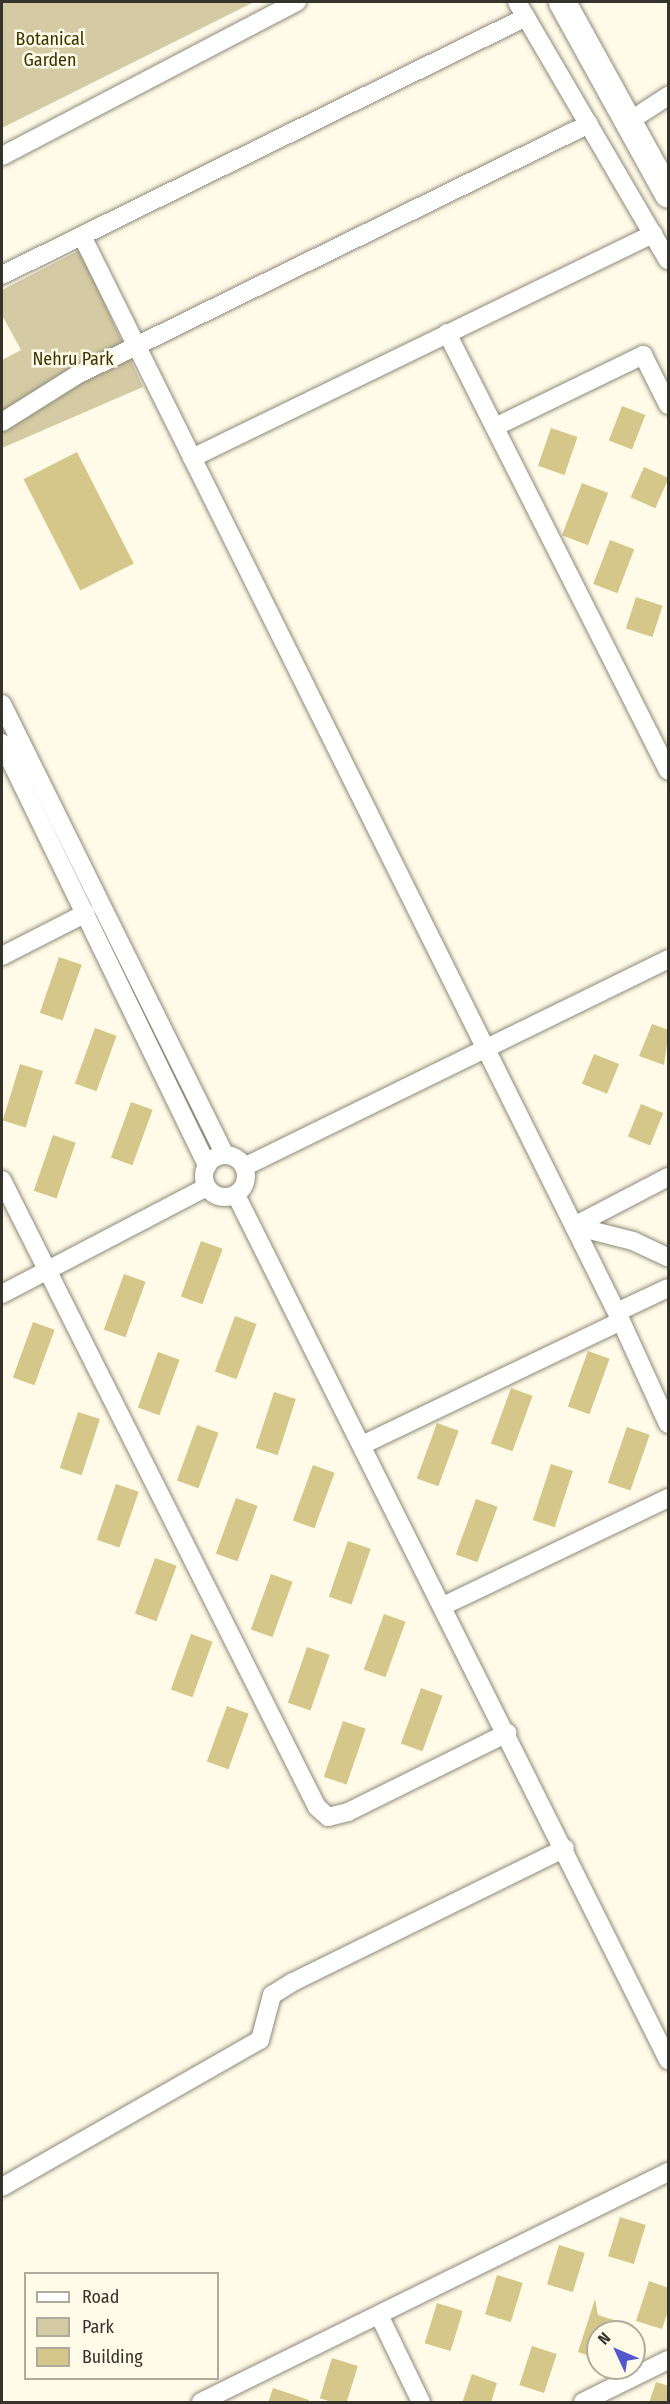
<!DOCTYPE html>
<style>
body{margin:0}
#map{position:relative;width:670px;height:2404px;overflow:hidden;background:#fffbe8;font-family:"Fira Sans Condensed",sans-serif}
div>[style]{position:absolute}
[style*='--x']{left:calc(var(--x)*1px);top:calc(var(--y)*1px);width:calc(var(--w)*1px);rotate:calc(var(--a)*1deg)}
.green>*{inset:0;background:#d4cba4}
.building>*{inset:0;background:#d5c78a;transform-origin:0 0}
.roads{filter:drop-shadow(0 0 2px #8e8a79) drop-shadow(0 0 2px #8e8a79)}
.street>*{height:18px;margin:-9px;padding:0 9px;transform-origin:9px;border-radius:9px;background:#fff}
.street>.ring{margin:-9px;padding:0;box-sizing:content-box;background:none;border:18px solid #fff;border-radius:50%}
.secondary>*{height:27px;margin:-13.5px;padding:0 13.5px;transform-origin:13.5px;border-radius:13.5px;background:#fff}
span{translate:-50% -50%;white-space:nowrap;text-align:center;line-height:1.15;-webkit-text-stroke:5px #fffbe8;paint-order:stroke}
.park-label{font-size:18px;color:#3d3300}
.frame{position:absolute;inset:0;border:3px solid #35332c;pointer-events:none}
.legend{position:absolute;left:24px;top:2272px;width:195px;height:108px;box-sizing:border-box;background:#fffbe8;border:2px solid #aeab9d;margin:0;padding:8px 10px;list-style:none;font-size:18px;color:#35332c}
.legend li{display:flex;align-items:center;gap:12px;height:30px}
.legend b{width:30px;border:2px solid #aeab9d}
.north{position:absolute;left:586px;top:2320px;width:60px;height:60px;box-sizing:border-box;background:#fffbe8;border:2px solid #aeab9d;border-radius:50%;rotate:314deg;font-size:16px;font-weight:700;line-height:24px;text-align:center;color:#35332c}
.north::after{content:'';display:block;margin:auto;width:21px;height:27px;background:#5257ce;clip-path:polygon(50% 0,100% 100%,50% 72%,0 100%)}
</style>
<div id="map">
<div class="green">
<div style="clip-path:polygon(2px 2px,254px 2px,2px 128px)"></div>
<div style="clip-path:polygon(80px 250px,143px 387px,2px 448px,2px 360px,21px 350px,2px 315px,2px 290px)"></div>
</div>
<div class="building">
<div style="left:622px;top:406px;width:25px;height:37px;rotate:21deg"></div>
<div style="left:551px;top:428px;width:28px;height:40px;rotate:19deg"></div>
<div style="left:77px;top:452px;width:125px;height:60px;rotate:63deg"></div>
<div style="left:644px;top:467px;width:27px;height:33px;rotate:24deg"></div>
<div style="left:582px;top:483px;width:28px;height:56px;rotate:21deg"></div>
<div style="left:610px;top:540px;width:26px;height:47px;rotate:21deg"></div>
<div style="left:636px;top:597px;width:28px;height:33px;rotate:18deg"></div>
<div style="left:59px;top:957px;width:24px;height:59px;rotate:19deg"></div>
<div style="clip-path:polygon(652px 1024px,669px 1030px,664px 1065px,639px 1056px)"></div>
<div style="left:95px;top:1028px;width:23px;height:59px;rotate:20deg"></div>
<div style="left:594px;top:1054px;width:27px;height:32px;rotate:22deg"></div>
<div style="left:20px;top:1064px;width:24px;height:59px;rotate:17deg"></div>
<div style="left:131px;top:1102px;width:23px;height:59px;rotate:20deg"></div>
<div style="left:641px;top:1104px;width:24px;height:35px;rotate:22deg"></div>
<div style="left:53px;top:1135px;width:24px;height:59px;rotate:19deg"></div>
<div style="left:201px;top:1241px;width:23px;height:59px;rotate:20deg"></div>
<div style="left:124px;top:1274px;width:23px;height:59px;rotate:20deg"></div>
<div style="left:235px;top:1316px;width:23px;height:59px;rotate:20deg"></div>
<div style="left:33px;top:1322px;width:23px;height:59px;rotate:20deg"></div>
<div style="left:588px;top:1351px;width:23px;height:59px;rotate:20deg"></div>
<div style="left:158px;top:1352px;width:23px;height:59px;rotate:20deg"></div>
<div style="left:511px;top:1388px;width:23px;height:59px;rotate:20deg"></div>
<div style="left:274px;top:1392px;width:23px;height:59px;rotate:18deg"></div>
<div style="left:78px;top:1412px;width:23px;height:59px;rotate:18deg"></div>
<div style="left:437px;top:1423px;width:23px;height:59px;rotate:20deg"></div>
<div style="left:197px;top:1425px;width:23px;height:59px;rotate:20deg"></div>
<div style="left:627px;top:1427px;width:24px;height:59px;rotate:19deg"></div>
<div style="left:551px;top:1464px;width:23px;height:59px;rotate:18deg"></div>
<div style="left:313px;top:1465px;width:23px;height:59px;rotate:20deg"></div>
<div style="left:116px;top:1484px;width:24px;height:59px;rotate:19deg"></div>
<div style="left:236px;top:1498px;width:23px;height:59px;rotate:20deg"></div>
<div style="left:476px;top:1499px;width:23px;height:59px;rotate:20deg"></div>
<div style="left:348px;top:1541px;width:24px;height:59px;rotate:19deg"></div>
<div style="left:155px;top:1558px;width:23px;height:59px;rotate:20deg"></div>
<div style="left:271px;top:1574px;width:23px;height:59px;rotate:20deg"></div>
<div style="left:384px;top:1614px;width:23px;height:59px;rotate:20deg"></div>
<div style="left:191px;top:1634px;width:23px;height:59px;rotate:20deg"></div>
<div style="left:307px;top:1647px;width:24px;height:59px;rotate:19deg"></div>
<div style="left:421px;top:1688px;width:23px;height:59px;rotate:20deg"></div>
<div style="left:227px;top:1706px;width:23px;height:59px;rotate:20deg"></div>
<div style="left:343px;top:1721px;width:24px;height:59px;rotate:19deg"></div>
<div style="left:620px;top:2217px;width:27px;height:41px;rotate:17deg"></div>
<div style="left:559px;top:2245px;width:27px;height:41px;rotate:17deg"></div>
<div style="left:497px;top:2275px;width:27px;height:41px;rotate:17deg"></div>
<div style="clip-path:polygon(649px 2281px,669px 2288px,669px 2308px,662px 2329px,636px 2321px)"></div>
<div style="clip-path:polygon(595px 2299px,598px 2315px,617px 2321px,613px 2332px,598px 2332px,598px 2359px,578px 2352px)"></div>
<div style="left:437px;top:2303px;width:27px;height:42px;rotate:17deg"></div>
<div style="left:532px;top:2346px;width:26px;height:41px;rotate:18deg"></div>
<div style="left:332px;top:2358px;width:27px;height:42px;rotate:17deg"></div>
<div style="clip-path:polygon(472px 2374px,497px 2383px,491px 2403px,462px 2403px)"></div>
<div style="clip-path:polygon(656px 2382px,669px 2386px,669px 2403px,649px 2403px)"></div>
<div style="clip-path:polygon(273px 2388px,309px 2400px,308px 2403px,268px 2403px)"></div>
</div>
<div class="roads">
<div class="street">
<div style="--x:517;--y:2;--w:299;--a:59.7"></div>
<div style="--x:628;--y:122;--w:48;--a:-33"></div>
<div style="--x:2;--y:156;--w:333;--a:-27.6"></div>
<div style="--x:82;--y:236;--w:1212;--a:63.58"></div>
<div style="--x:621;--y:1321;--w:287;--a:154.4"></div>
<div style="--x:2;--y:275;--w:584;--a:-26.21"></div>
<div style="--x:447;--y:333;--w:490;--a:63.2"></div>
<div style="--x:2;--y:422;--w:89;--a:-32.1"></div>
<div style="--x:77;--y:375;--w:570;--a:-26.12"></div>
<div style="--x:495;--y:427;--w:165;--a:-25.9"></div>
<div style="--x:643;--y:355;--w:56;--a:63.4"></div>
<div style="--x:192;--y:458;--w:513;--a:-25.92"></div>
<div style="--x:2;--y:704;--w:503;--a:63.69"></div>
<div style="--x:2;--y:743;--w:470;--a:64.1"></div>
<div style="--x:2;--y:956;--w:94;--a:-27.1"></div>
<div class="ring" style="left:204px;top:1155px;width:24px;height:24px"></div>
<div style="--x:244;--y:1167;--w:472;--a:-26.1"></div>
<div style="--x:2;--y:1180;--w:702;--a:63.33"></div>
<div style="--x:317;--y:1807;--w:15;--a:42"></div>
<div style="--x:328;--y:1817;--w:21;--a:-14"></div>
<div style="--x:348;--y:1812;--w:178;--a:-26.4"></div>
<div style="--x:236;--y:1195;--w:967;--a:63.46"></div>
<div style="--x:574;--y:1226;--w:106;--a:-27.5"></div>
<div style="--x:574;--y:1226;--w:61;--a:14.3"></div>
<div style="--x:633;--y:1241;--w:38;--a:25"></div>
<div style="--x:2;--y:1294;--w:231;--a:-27.6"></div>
<div style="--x:617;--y:1312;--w:56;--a:-25.2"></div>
<div style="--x:621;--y:1321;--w:113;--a:65.5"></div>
<div style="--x:443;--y:1606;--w:250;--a:-25.6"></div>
<div style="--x:2;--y:2187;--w:297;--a:-29.7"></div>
<div style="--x:260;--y:2040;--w:47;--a:-75.1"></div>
<div style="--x:272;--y:1995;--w:25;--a:-32"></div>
<div style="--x:293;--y:1982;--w:303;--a:-26.2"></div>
<div style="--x:379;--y:2315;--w:97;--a:64.2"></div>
<div style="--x:201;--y:2402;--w:521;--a:-26.22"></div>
<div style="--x:583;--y:2402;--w:95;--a:-26.3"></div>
</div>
<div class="secondary">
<div style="--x:562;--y:2;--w:219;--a:61.1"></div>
</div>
</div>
<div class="park-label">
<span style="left:50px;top:50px">Botanical<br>Garden</span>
<span style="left:73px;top:359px">Nehru Park</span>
</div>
<div class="frame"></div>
<ul class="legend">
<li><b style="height:8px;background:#fff"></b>Road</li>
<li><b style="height:16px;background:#d4cba4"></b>Park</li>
<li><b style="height:16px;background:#d5c78a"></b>Building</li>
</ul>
<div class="north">N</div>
</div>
